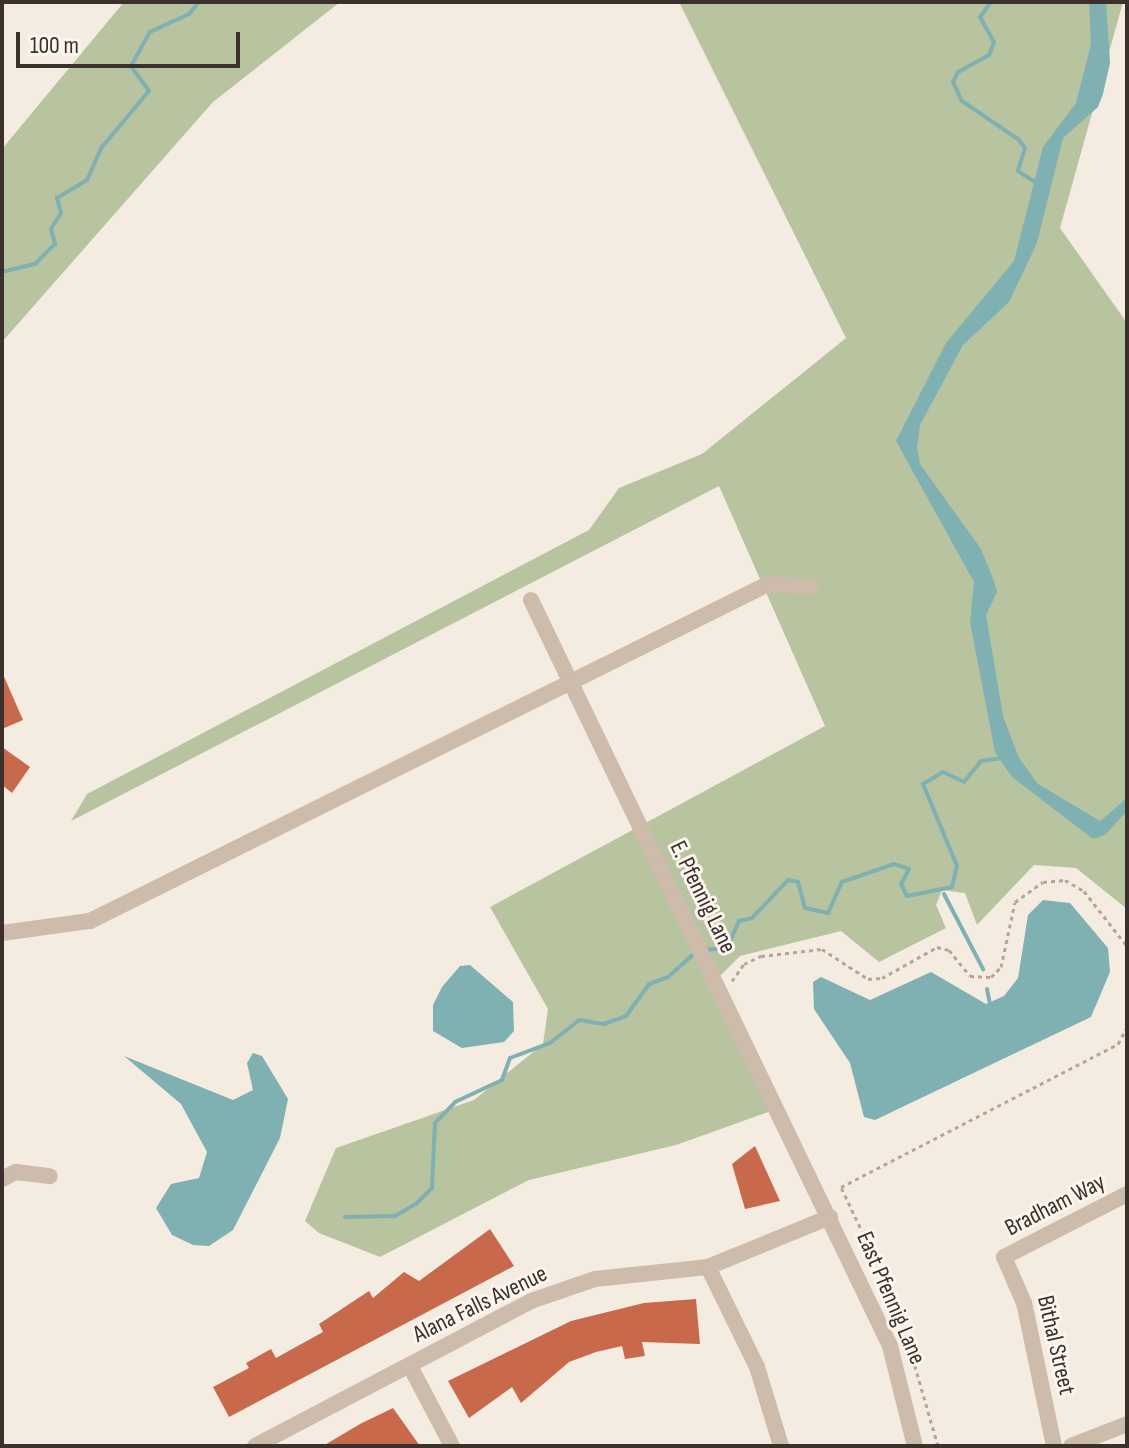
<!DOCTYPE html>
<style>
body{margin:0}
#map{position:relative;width:1129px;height:1448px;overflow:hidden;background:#f4ebe1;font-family:"Sofia Sans Condensed",sans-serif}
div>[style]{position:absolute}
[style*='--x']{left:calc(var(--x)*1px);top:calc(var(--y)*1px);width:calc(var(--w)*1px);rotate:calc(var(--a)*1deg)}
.green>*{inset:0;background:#b8c4a0}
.water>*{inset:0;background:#7fb0b2}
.stream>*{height:4px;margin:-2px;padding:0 2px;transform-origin:2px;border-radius:2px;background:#7fb0b2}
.building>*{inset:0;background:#c8694b}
.path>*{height:3px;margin-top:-1.5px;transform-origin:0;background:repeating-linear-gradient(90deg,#b9a596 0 4px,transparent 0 8px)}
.street>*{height:16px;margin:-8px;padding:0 8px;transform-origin:8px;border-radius:8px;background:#cdbbac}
span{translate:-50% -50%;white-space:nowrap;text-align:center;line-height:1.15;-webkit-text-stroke:6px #fbf5ee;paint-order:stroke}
.street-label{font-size:24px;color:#3b302b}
.frame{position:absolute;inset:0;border:4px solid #3b302b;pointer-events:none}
.scale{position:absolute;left:16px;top:32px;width:224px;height:36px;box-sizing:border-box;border:4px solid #3b302b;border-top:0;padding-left:10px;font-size:24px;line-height:28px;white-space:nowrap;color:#3b302b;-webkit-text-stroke:6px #fbf5ee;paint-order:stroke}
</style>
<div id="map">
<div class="green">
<div style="clip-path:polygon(124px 2px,340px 2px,213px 102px,2px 342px,2px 149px)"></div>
<div style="clip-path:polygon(679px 2px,1123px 2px,1060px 228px,1127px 323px,1127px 909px,1076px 868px,1034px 865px,977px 925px,965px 893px,942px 890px,936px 905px,946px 928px,879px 962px,841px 931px,740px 956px,720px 976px,774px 1110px,676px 1145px,529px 1180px,380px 1257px,319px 1233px,305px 1221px,336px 1148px,474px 1100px,543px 1044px,548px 1009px,490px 907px,825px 726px,719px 486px,71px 821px,87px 794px,589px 530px,619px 488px,702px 454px,846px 338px)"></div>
</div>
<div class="water">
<div style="clip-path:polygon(1089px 2px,1106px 2px,1110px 63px,1103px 94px,1098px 107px,1063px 138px,1037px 243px,1009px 302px,963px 345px,920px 425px,917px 448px,920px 464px,981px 549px,994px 581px,997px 592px,986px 615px,1003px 716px,1019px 758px,1038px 784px,1100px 821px,1127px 798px,1127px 811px,1105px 835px,1093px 839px,1012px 777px,995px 752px,970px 622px,974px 582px,896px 441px,946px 343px,1014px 261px,1043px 147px,1076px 103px,1091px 44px)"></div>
<div style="clip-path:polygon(1043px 900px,1070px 903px,1108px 948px,1110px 972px,1091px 1017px,875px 1120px,864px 1117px,850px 1063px,814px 1009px,813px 982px,821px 977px,870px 1000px,931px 972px,986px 1004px,1004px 996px,1018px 978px,1028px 915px)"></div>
<div style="clip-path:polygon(470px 965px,513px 1002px,514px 1031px,504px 1042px,462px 1048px,433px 1031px,433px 1005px,442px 987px,460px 966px)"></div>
<div style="clip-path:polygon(253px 1053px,262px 1056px,288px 1099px,280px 1138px,233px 1230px,209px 1246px,193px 1245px,172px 1235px,156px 1208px,171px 1184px,199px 1178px,207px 1152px,181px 1104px,124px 1056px,233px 1100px,253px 1090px,247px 1063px)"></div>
</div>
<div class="stream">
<div style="--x:991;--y:2;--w:19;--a:126"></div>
<div style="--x:980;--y:17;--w:29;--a:61"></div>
<div style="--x:994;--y:42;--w:14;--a:111"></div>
<div style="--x:989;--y:55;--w:35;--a:151"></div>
<div style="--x:958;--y:72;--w:11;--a:117"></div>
<div style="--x:953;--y:82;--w:21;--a:65"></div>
<div style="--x:962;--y:101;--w:68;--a:34.2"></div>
<div style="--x:1018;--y:139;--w:11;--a:52"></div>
<div style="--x:1025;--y:148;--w:24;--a:107"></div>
<div style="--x:1018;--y:171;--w:24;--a:33"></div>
<div style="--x:2;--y:272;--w:34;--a:-14"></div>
<div style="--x:35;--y:264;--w:28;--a:-45"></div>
<div style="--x:55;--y:244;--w:16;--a:-105"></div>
<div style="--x:51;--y:229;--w:19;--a:-58"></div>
<div style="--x:61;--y:213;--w:16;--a:-105"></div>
<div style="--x:57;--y:198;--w:35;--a:-31"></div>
<div style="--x:87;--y:180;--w:36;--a:-66"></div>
<div style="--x:102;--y:147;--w:73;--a:-50"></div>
<div style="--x:149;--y:91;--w:31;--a:-126"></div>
<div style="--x:131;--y:66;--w:39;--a:-61"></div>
<div style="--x:150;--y:32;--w:43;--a:-24.8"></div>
<div style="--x:189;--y:14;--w:16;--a:-50"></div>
<div style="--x:944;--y:894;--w:85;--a:62.5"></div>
<div style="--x:705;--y:950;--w:22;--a:-5"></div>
<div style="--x:727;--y:948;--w:30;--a:-66"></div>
<div style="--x:739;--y:921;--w:13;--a:-13"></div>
<div style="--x:752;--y:918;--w:52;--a:-46.5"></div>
<div style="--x:788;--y:880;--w:10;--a:11"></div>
<div style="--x:798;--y:882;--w:27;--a:75"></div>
<div style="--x:805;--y:908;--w:24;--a:12"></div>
<div style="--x:828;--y:913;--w:34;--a:-66"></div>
<div style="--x:842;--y:882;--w:55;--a:-19.1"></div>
<div style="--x:894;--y:864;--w:16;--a:18"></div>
<div style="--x:909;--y:869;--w:17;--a:118"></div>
<div style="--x:901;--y:884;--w:13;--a:63"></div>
<div style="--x:907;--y:896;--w:46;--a:-11.3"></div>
<div style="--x:952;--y:887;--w:22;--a:-77"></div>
<div style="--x:957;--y:866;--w:89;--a:-112.5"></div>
<div style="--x:923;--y:784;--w:23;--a:-31"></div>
<div style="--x:943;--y:772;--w:23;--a:25"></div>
<div style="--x:964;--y:782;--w:27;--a:-51"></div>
<div style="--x:981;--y:761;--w:21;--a:-8"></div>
<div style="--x:987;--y:989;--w:16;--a:79"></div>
<div style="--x:345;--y:1217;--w:50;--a:-1.1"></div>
<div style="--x:395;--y:1216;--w:24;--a:-30"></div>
<div style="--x:416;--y:1204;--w:23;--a:-45"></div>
<div style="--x:432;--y:1188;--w:65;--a:-87.4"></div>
<div style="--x:435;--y:1123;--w:29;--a:-46"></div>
<div style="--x:455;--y:1102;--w:52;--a:-25.1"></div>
<div style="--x:502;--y:1080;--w:23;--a:-70"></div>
<div style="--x:510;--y:1058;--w:43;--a:-20.6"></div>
<div style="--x:550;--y:1043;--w:37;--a:-38"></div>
<div style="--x:579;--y:1020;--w:25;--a:9"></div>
<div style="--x:604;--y:1024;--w:23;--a:-20"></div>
<div style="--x:626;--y:1016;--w:39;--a:-54"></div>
<div style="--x:649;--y:984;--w:20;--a:-20"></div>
<div style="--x:668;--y:977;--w:39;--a:-42"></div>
</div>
<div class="building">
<div style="clip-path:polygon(2px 672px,23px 720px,2px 729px)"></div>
<div style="clip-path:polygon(2px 747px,30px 767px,12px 793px,2px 785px)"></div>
<div style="clip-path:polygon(755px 1146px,780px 1201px,745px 1209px,732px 1164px)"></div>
<div style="clip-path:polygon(490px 1229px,514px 1266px,229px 1417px,213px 1387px,249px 1368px,246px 1363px,271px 1349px,276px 1358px,323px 1332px,319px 1324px,369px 1291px,373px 1298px,404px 1272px,419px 1281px)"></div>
<div style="clip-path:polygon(696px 1299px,700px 1344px,642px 1342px,645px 1356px,625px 1359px,622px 1346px,596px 1352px,569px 1362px,521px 1403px,512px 1387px,469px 1418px,448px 1381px,571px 1321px,644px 1303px)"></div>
<div style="clip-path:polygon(393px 1408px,420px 1446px,323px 1446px,360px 1424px)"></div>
</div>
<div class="path">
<div style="--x:732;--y:981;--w:21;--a:-55"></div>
<div style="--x:744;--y:964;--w:19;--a:-25"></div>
<div style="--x:761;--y:956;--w:61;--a:-6.5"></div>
<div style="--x:822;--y:949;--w:55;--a:33.1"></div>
<div style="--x:868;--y:979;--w:14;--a:-4"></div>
<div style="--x:882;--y:978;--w:63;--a:-29.4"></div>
<div style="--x:937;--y:947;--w:12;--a:14"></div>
<div style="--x:949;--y:950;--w:33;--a:51"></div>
<div style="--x:970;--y:976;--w:21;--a:3"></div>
<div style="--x:991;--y:977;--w:14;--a:-45"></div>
<div style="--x:1001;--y:967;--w:66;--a:-77.8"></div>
<div style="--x:1015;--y:902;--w:34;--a:-36"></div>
<div style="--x:1043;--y:882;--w:22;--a:-5"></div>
<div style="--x:1065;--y:880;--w:22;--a:30"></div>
<div style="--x:1084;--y:891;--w:70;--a:52"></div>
<div style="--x:938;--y:1446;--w:145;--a:-106.1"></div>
<div style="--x:898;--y:1307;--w:133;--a:-115.4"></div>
<div style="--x:841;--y:1187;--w:312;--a:-27.3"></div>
<div style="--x:1118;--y:1044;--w:19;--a:-62"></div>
</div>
<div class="street">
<div style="--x:531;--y:600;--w:828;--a:64.3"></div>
<div style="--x:890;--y:1346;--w:103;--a:76"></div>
<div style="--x:2;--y:933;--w:89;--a:-7.8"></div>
<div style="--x:90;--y:921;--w:757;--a:-26.43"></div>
<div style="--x:768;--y:584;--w:43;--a:4"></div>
<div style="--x:2;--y:1179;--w:16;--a:-27"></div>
<div style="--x:16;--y:1172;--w:34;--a:7"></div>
<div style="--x:708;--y:1267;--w:111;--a:63.9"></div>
<div style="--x:757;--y:1367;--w:83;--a:73.1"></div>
<div style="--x:410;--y:1366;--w:90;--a:62.3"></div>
<div style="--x:255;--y:1446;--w:312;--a:-27.7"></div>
<div style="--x:531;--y:1301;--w:68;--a:-19"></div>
<div style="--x:595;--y:1279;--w:114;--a:-6.1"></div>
<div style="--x:708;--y:1267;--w:132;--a:-22.3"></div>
<div style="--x:1054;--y:1446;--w:146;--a:-101.8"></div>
<div style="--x:1024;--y:1303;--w:50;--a:-113.5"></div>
<div style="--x:1004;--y:1257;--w:138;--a:-27.1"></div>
<div style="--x:1071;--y:1446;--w:60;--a:-21.4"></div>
</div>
<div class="street-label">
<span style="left:703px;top:897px;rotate:64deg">E. Pfennig Lane</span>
<span style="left:1055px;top:1205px;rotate:-27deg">Bradham Way</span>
<span style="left:891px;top:1298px;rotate:67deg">East Pfennig Lane</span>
<span style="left:480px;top:1304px;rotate:-26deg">Alana Falls Avenue</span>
<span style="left:1056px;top:1345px;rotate:77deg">Bithal Street</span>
</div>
<div class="frame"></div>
<div class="scale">100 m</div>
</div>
